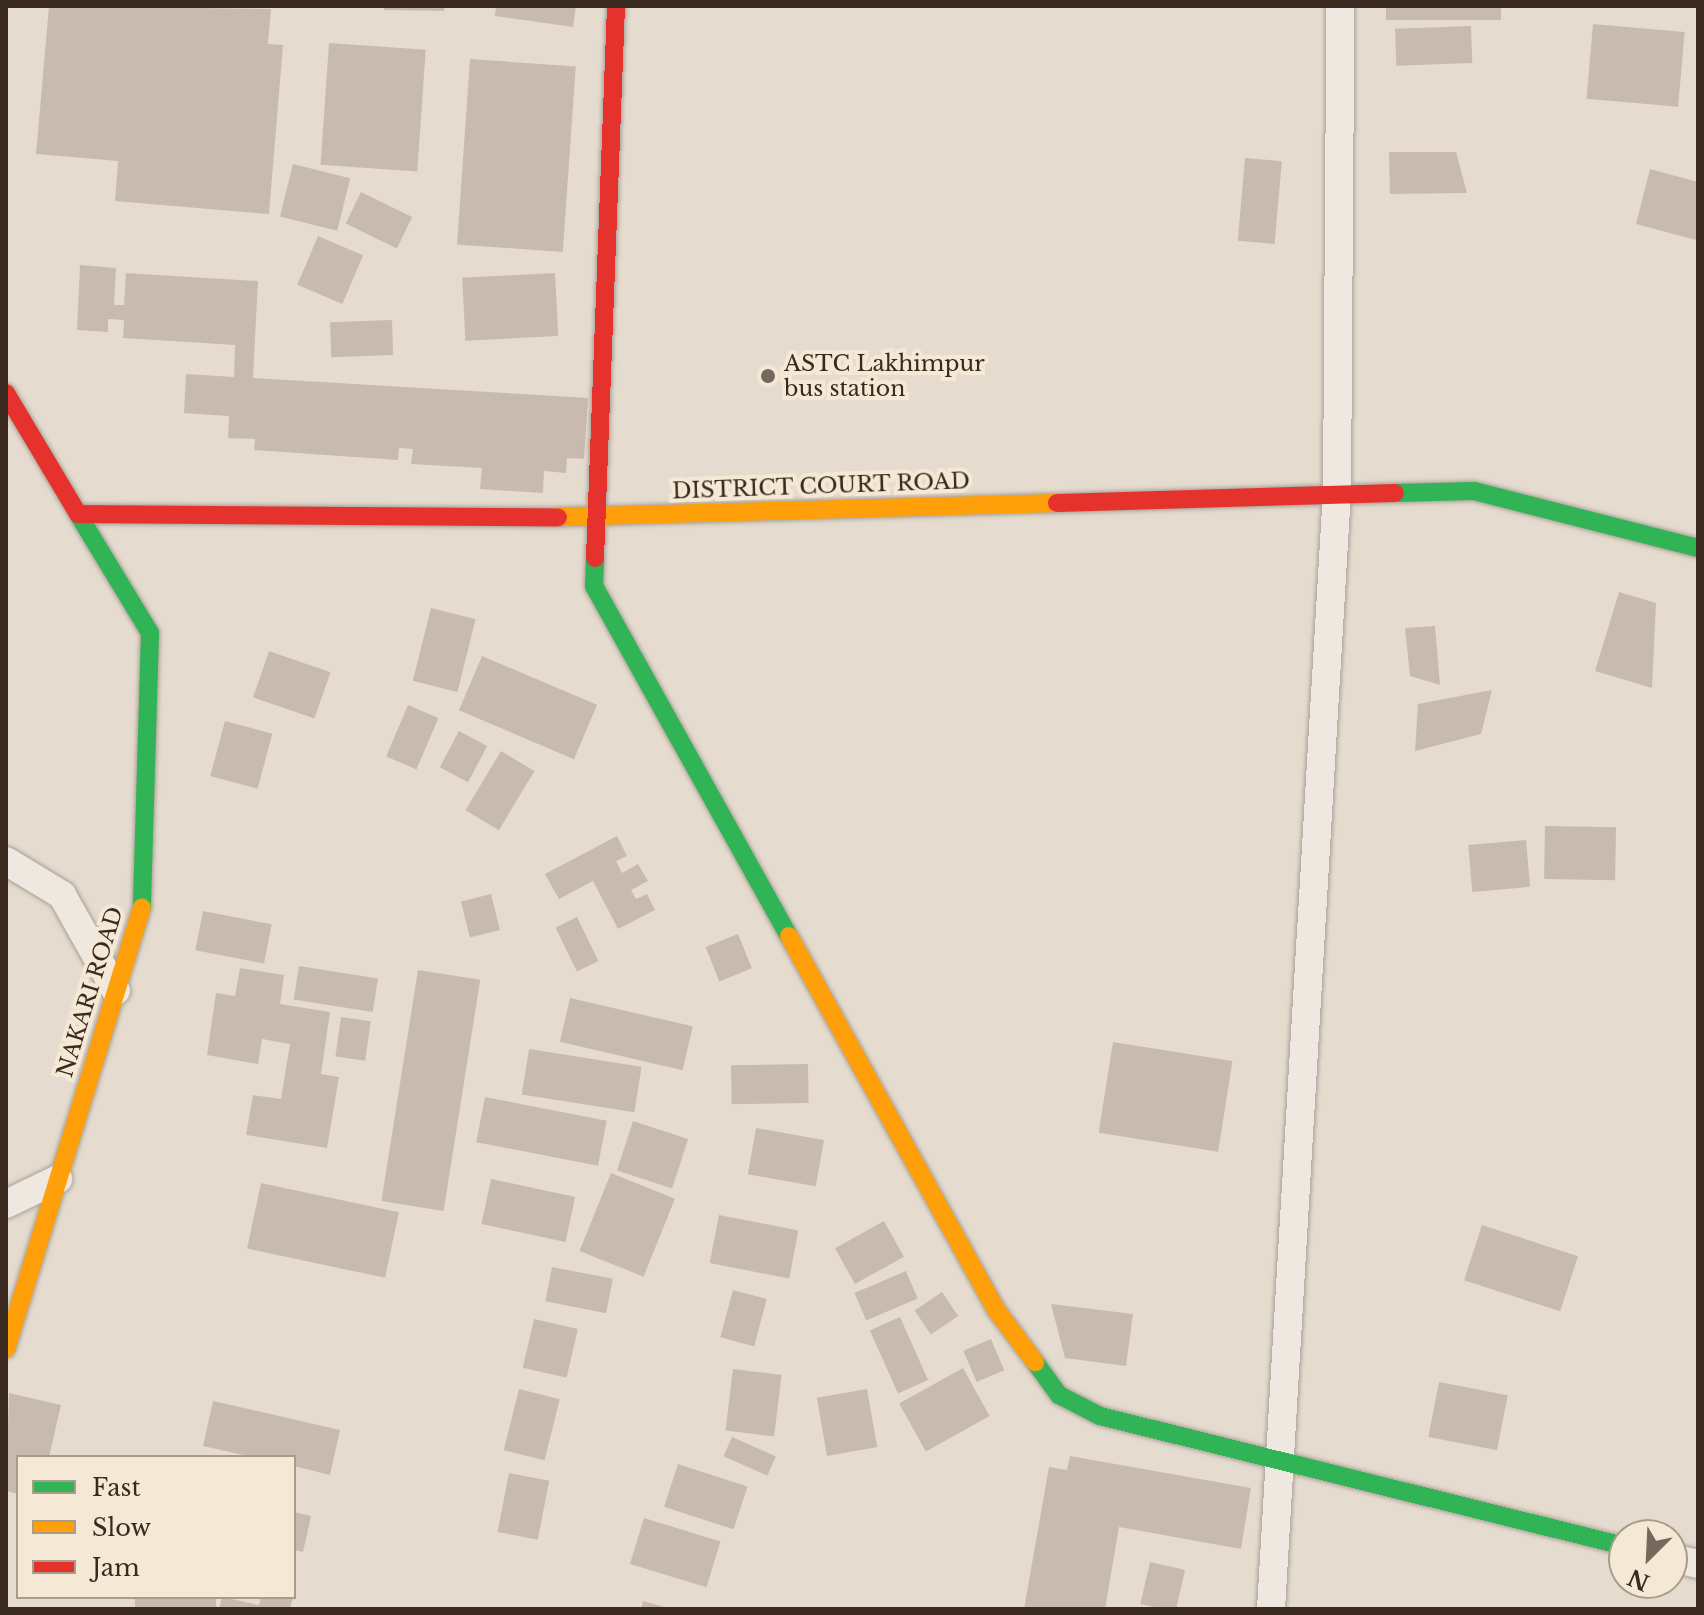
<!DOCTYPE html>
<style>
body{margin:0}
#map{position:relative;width:1704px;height:1615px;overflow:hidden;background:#e5dccf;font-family:"Libre Baskerville",serif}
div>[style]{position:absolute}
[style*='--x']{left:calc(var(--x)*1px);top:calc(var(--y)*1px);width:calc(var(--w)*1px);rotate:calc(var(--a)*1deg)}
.building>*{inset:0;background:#c9bab0;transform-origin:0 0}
.roads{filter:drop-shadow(0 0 2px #aaa198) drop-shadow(0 0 2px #aaa198)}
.street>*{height:28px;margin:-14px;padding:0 14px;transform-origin:14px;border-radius:14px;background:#eee8e0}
.fast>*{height:18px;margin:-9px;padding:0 9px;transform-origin:9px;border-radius:9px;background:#30b455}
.slow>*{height:18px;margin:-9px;padding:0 9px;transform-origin:9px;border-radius:9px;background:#ff9f0a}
.jam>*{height:18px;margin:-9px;padding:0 9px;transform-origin:9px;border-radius:9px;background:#e5322d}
.dots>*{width:22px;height:22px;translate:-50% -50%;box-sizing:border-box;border:4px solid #f5e9d5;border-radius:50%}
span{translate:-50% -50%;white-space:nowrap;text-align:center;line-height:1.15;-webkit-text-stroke:8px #f5e9d5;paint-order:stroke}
.poi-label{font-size:22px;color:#39291f}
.left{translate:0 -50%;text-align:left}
.street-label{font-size:22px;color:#39291f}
.frame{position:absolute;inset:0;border:8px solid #39291f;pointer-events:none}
.legend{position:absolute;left:16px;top:1455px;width:280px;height:144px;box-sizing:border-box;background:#f5e9d5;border:2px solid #aa9c8c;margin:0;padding:10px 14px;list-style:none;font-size:24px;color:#39291f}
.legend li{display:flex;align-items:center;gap:16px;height:40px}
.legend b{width:40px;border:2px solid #aa9c8c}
.north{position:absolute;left:1608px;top:1519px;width:80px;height:80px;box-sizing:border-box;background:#f5e9d5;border:2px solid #aa9c8c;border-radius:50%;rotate:204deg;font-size:22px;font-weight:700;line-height:32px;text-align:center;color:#39291f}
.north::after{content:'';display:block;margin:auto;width:28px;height:36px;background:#75685d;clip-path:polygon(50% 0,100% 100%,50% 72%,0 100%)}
</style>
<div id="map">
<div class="building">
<div style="clip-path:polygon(49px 6px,271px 9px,268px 44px,283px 45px,269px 214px,115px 201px,118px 161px,36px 154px)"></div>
<div style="clip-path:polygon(384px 6px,445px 6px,444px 11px,384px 10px)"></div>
<div style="clip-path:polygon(496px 6px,576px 6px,573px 27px,495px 16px)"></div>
<div style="left:1386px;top:6px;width:115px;height:14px"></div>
<div style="left:1593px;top:24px;width:92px;height:75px;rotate:5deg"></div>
<div style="left:1471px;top:26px;width:37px;height:76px;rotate:88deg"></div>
<div style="left:329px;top:43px;width:97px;height:122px;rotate:4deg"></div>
<div style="left:470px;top:59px;width:106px;height:186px;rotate:4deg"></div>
<div style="clip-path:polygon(1389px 152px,1456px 152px,1467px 193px,1390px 194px)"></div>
<div style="left:1245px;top:158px;width:37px;height:83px;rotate:5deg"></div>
<div style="left:293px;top:164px;width:59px;height:54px;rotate:14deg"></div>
<div style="clip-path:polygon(1650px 169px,1698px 182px,1696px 240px,1636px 224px)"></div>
<div style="left:361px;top:192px;width:57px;height:35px;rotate:26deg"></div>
<div style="left:318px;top:236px;width:49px;height:53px;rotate:23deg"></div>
<div style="clip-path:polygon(80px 265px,116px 268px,114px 305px,124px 305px,126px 273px,258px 281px,253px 378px,588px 398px,584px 459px,567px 458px,566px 473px,544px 471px,543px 493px,480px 489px,482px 468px,411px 464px,413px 449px,399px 448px,398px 460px,254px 450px,255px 439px,228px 438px,229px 416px,184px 413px,186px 374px,234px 377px,235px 345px,123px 338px,124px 320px,108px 319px,108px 332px,77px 330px)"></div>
<div style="left:555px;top:273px;width:63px;height:93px;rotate:87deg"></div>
<div style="left:392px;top:320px;width:35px;height:62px;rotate:88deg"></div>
<div style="clip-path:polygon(1619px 592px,1656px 603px,1652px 688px,1595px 671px)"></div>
<div style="left:431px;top:608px;width:46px;height:75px;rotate:14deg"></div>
<div style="clip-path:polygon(1435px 626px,1440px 685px,1410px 676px,1405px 628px)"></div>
<div style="left:269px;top:651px;width:65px;height:49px;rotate:19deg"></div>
<div style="left:482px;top:656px;width:125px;height:59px;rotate:23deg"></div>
<div style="clip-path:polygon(1492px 690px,1481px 734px,1415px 751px,1418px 704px)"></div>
<div style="left:408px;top:705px;width:33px;height:56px;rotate:23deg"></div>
<div style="left:225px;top:721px;width:49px;height:57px;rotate:15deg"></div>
<div style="left:459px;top:731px;width:32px;height:41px;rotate:28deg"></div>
<div style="left:501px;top:751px;width:39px;height:69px;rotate:31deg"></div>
<div style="left:1545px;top:826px;width:71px;height:53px;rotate:1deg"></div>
<div style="clip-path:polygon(617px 836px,627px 856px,616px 861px,622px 873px,638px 864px,648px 881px,631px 890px,636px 899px,647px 894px,655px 910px,618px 929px,593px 881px,559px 899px,545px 874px)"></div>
<div style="left:1526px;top:840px;width:47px;height:58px;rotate:85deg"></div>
<div style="left:491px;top:894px;width:37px;height:31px;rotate:76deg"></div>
<div style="left:203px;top:911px;width:70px;height:40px;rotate:11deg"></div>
<div style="left:577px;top:917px;width:49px;height:24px;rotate:64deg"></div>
<div style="left:738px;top:934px;width:37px;height:35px;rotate:68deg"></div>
<div style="left:299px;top:966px;width:80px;height:34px;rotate:9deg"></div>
<div style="clip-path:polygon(240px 968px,284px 975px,280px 1004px,330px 1012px,321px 1074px,339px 1077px,327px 1148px,246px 1135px,253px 1095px,281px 1099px,290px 1044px,262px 1039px,258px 1064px,207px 1055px,216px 993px,235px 996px)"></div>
<div style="left:418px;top:970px;width:63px;height:234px;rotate:9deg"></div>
<div style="left:570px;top:998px;width:126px;height:45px;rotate:13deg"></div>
<div style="left:341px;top:1017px;width:30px;height:40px;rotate:8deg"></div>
<div style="left:1113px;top:1042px;width:121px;height:92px;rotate:9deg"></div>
<div style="left:529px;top:1049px;width:114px;height:46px;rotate:9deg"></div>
<div style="left:808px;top:1064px;width:39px;height:77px;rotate:89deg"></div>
<div style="left:485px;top:1097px;width:124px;height:46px;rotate:11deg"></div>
<div style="left:633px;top:1121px;width:58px;height:52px;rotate:18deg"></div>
<div style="left:756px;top:1128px;width:69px;height:47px;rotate:10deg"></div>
<div style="left:611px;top:1173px;width:69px;height:84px;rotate:22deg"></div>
<div style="left:491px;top:1179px;width:86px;height:46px;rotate:12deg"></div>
<div style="left:261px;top:1183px;width:141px;height:67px;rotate:12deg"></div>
<div style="left:719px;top:1215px;width:81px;height:49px;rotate:11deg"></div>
<div style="left:884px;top:1221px;width:41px;height:56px;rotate:61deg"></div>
<div style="left:1482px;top:1225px;width:101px;height:58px;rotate:18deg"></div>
<div style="left:552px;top:1267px;width:62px;height:35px;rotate:11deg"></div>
<div style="left:906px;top:1271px;width:30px;height:56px;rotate:67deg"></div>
<div style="left:733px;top:1290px;width:35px;height:49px;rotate:15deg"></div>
<div style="left:942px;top:1292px;width:29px;height:33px;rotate:56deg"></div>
<div style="clip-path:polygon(1051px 1304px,1133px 1314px,1126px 1366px,1065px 1358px)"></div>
<div style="left:900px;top:1317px;width:69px;height:33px;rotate:66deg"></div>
<div style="left:534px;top:1319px;width:45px;height:50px;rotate:13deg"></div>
<div style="left:991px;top:1339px;width:34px;height:30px;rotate:67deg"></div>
<div style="left:963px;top:1368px;width:55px;height:73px;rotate:61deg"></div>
<div style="left:733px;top:1369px;width:49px;height:62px;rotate:7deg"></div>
<div style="left:1439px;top:1382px;width:70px;height:56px;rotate:11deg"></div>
<div style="left:519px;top:1389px;width:42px;height:63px;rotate:14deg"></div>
<div style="left:867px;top:1389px;width:59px;height:51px;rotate:80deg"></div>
<div style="clip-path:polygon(9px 1393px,61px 1405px,49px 1457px,18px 1457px,18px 1494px,6px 1491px)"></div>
<div style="clip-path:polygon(213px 1401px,340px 1430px,330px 1475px,294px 1466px,294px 1457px,252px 1457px,203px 1446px)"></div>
<div style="left:732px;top:1437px;width:48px;height:21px;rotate:24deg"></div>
<div style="clip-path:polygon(1070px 1456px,1251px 1488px,1241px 1549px,1119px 1527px,1105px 1609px,1024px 1609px,1049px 1467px,1067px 1470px)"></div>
<div style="left:678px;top:1464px;width:73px;height:45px;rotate:18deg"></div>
<div style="left:509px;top:1473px;width:41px;height:60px;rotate:11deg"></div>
<div style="clip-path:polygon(294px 1512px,311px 1516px,303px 1552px,294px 1550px)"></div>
<div style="left:644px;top:1518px;width:80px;height:48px;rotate:17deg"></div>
<div style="left:1150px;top:1562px;width:36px;height:43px;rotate:13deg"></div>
<div style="left:135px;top:1597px;width:81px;height:12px"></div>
<div style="clip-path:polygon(222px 1597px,259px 1605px,261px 1597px,293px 1597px,290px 1609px,219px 1609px)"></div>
<div style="clip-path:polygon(643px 1601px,668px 1608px,668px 1609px,641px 1609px)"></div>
</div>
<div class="roads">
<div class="street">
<div style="--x:6;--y:861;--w:66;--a:31.3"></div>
<div style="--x:62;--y:895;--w:110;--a:60.6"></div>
<div style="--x:6;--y:1204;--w:58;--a:-25.7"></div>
<div style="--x:1672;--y:1558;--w:27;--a:13"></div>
<div style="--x:1271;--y:1609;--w:1118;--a:-86.62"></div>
<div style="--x:1337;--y:493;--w:487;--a:-89.6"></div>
</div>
<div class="fast">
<div style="--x:1395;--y:493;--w:79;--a:-1.5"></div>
<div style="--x:1474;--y:491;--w:231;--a:14.3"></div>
<div style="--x:78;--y:514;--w:139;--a:58.8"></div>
<div style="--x:150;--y:633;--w:274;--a:91.7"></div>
<div style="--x:595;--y:558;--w:28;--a:92"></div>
<div style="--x:594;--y:586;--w:401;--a:60.9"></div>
<div style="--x:1035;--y:1362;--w:41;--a:54"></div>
<div style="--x:1059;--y:1395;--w:46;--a:27.1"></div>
<div style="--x:1100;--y:1416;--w:540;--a:13.93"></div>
</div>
<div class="slow">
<div style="--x:558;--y:517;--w:499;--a:-1.6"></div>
<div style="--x:789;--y:936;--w:429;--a:61"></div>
<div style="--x:997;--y:1311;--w:64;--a:53.3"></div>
<div style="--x:6;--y:1349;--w:462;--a:-72.9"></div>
</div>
<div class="jam">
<div style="--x:6;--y:393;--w:141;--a:59.2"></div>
<div style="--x:78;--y:514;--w:480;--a:0.4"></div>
<div style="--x:1057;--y:503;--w:338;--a:-1.7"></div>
<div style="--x:595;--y:558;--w:552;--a:-87.82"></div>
</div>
</div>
<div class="dots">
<div style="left:768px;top:376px;background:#75685d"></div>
</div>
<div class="poi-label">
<span class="left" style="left:784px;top:376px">ASTC Lakhimpur<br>bus station</span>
</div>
<div class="street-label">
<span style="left:821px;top:486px;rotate:-2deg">DISTRICT COURT ROAD</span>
<span style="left:90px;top:992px;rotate:-73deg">NAKARI ROAD</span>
</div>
<div class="frame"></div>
<ul class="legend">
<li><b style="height:10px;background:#30b455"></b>Fast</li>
<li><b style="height:10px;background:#ff9f0a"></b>Slow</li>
<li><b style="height:10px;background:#e5322d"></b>Jam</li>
</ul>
<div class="north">N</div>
</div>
